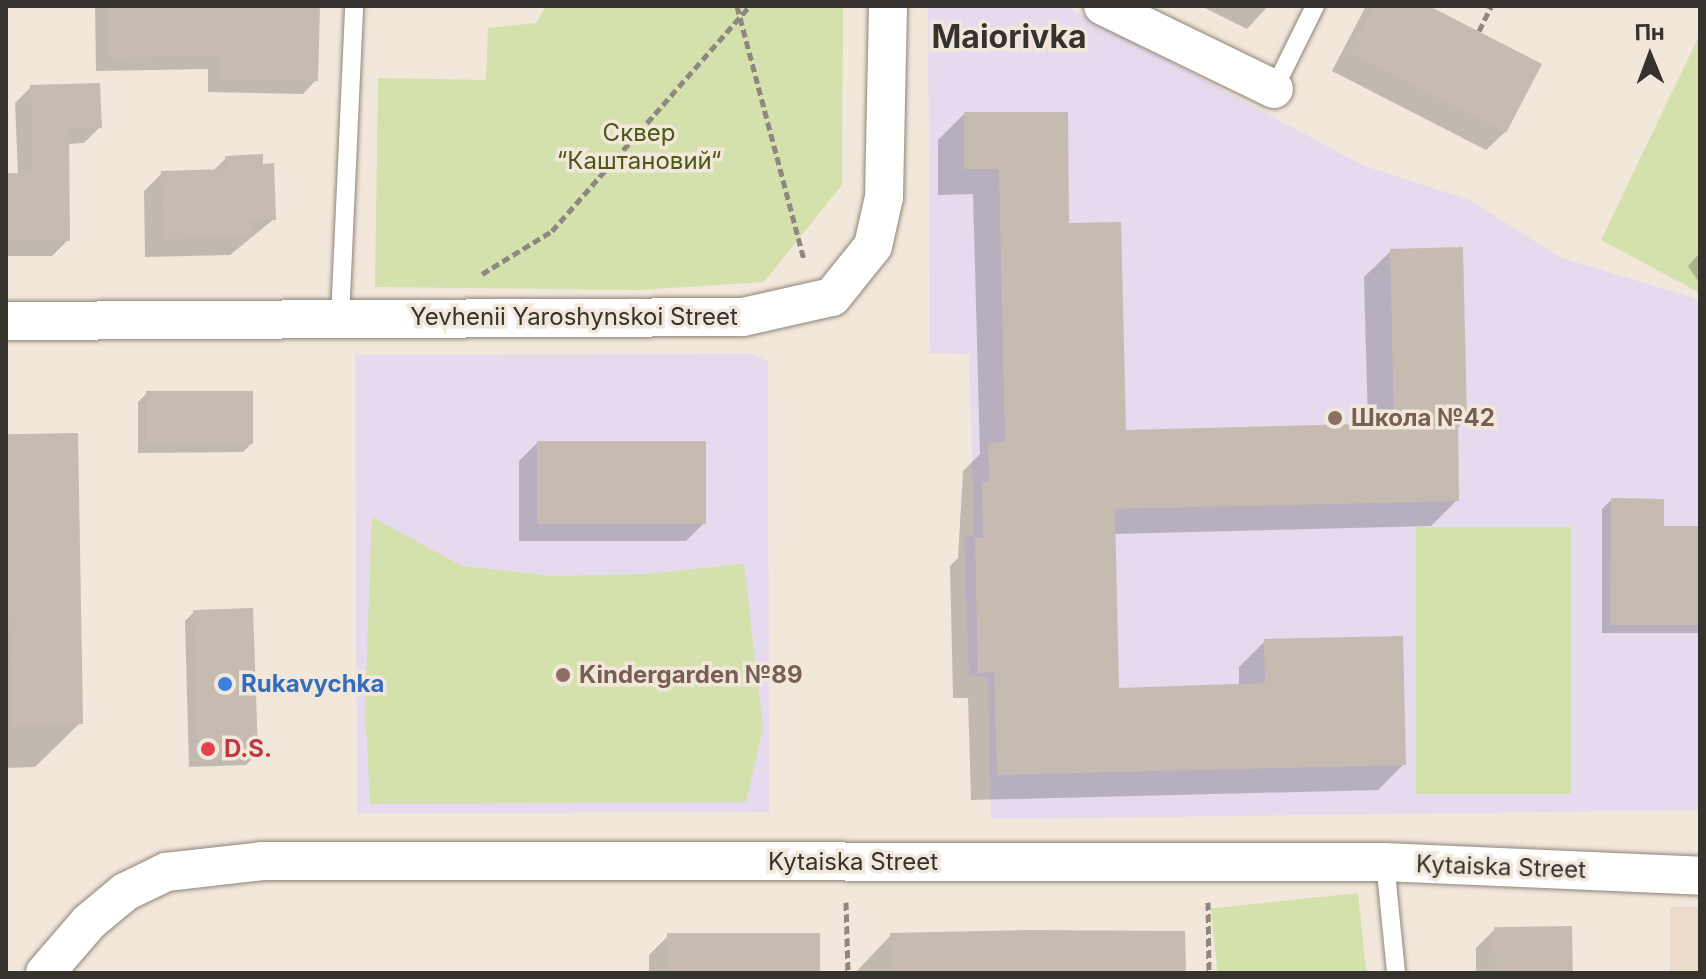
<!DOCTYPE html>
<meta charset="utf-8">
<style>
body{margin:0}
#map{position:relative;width:1706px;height:979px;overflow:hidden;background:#f2e7db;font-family:Inter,sans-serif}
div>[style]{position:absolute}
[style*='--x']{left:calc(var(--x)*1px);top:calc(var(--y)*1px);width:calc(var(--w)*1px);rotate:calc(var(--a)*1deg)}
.built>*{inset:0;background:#ebdbca;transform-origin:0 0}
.education>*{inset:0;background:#e5daee}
.green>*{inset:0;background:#d4e1ad;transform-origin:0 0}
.shadow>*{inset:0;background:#0003}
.building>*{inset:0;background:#c6bbb0;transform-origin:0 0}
.path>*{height:5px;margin-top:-2.5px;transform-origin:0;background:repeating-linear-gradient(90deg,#8f8780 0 8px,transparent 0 12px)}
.roads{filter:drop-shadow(0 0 2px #8e8479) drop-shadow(0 0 2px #8e8479)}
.lane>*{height:18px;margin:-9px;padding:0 9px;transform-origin:9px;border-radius:9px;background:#fff}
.street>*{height:38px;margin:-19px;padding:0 19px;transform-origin:19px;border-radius:19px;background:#fff}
.dots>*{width:22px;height:22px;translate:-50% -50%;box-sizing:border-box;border:4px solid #f2e7db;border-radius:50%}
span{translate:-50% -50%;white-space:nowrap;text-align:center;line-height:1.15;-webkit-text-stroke:7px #f2e7db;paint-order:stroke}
.park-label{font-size:24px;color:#4c5815}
.street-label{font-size:24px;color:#36322e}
.education-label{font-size:24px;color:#785e54;font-weight:700}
.left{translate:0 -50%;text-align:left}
.shop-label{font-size:24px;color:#366cbe;font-weight:700}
.health-label{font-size:24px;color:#be3a42;font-weight:700}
.district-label{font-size:32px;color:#36322e;font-weight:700}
.frame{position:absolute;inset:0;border:8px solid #36322e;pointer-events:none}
.north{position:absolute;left:1610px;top:16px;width:80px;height:80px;-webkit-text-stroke:6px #f2e7db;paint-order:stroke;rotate:359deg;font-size:22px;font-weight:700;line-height:32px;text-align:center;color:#36322e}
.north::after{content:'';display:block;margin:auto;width:28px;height:36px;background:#36322e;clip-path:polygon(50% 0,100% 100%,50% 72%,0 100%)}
</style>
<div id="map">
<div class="built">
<div style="left:1670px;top:907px;width:30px;height:66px"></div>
</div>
<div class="education">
<div style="clip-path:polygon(928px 6px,1066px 6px,1364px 166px,1470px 200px,1559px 257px,1700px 300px,1700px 810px,991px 819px,988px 677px,969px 676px,964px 538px,974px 534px,969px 354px,930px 353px)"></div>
<div style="clip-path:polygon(753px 354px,768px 362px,769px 812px,357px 813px,355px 355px)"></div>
</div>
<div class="green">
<div style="clip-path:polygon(546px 6px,843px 6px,842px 185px,764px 282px,638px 290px,375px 287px,378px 78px,486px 80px,488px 28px,536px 23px)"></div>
<div style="clip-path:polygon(1700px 34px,1700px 293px,1601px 240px)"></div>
<div style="clip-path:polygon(372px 517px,462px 566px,552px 576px,647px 574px,744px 564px,763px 728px,746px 802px,370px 804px,365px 704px)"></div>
<div style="left:1416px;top:527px;width:155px;height:267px"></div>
<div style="left:1358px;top:893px;width:81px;height:148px;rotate:84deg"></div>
</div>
<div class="shadow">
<div style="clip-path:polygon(95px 6px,318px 6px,316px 80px,303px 94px,208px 92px,208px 69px,96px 71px)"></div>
<div style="clip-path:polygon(1201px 6px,1268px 6px,1247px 29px)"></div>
<div style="clip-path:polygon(1366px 6px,1424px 6px,1505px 132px,1486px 150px,1332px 71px)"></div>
<div style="clip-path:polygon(31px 87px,100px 127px,84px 143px,67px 144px,68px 240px,52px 256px,6px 256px,6px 175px,18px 175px,15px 103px)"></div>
<div style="clip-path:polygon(964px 114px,1067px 225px,1124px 432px,1368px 425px,1364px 277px,1391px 251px,1465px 420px,1456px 429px,1457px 500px,1431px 526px,1113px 534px,1117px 690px,1239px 686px,1239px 667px,1265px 641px,1404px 764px,1378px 790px,971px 800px,968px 698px,953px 698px,950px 566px,958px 558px,963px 471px,980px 454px,973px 194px,938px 195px,938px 140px)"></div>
<div style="clip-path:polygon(226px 158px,274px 219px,230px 255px,145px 257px,144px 191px,162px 173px,212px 172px)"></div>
<div style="clip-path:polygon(1700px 253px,1700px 284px,1688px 266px)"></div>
<div style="clip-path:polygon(147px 393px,252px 443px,243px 452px,138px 453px,138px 402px)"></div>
<div style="clip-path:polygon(6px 436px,80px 723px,35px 767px,6px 768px)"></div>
<div style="clip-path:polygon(537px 443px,704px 523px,686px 541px,519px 541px,519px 461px)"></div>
<div style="clip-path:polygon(1611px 500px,1662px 528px,1700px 528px,1700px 633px,1602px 633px,1602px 509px)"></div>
<div style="clip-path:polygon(194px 612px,255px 756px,246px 765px,189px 767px,185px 621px)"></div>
<div style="clip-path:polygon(1495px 929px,1571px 973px,1476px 973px,1476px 948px)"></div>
<div style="clip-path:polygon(891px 935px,1184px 973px,855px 973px)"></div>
<div style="clip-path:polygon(668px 936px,818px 973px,649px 973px,649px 955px)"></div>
</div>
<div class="building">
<div style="clip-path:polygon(108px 6px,320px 6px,318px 81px,221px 79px,221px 56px,109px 58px)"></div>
<div style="clip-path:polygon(1373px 6px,1429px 6px,1542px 64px,1506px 133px,1349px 53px)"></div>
<div style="clip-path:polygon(100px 83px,102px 128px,69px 129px,70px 241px,6px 241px,6px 173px,33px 173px,30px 85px)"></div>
<div style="clip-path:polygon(964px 112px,1068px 112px,1069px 223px,1121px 222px,1126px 430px,1394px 423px,1390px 249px,1463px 247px,1467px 421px,1458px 422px,1459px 501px,1115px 509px,1119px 688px,1265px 683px,1264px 639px,1403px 636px,1406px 765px,997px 775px,994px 672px,978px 673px,975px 538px,983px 538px,982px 482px,989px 482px,988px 443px,1005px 442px,999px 169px,964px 169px)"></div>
<div style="clip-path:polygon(263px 154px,263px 164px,274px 163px,276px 220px,250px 220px,251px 237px,163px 239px,161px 171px,226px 169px,225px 156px)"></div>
<div style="left:146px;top:391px;width:107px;height:53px"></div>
<div style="left:78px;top:433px;width:291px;height:72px;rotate:89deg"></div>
<div style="left:537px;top:441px;width:169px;height:83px"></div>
<div style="clip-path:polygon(1611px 498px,1664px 499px,1664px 526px,1700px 526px,1700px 625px,1610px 625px)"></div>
<div style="left:253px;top:608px;width:149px;height:60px;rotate:88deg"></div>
<div style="left:1572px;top:926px;width:47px;height:78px;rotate:89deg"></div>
<div style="clip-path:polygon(1027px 930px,1185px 931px,1186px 973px,891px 973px,890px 933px)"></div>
<div style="left:820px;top:933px;width:40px;height:153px;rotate:90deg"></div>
</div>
<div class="path">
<div style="--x:737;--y:6;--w:263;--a:75.2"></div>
<div style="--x:1479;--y:31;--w:28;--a:-64"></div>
<div style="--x:482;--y:274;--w:82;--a:-31.6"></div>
<div style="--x:552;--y:231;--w:300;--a:-48.7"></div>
<div style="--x:846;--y:902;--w:71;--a:88.4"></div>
<div style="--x:1208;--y:902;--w:71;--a:89.2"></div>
</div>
<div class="roads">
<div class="lane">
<div style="--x:1274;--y:89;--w:93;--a:-63.7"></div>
<div style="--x:340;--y:318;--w:312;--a:-87.4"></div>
<div style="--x:1385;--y:862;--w:112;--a:84.3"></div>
</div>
<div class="street">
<div style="--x:1103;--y:6;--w:190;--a:25.9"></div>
<div style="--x:6;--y:321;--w:737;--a:-0.31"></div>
<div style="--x:743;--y:317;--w:91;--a:-12.7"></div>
<div style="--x:832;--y:297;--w:65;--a:-51.2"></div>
<div style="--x:873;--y:246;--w:50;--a:-77.3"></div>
<div style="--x:884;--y:197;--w:191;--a:-88.8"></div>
<div style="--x:45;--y:973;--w:67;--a:-49.2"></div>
<div style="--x:89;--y:922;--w:47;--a:-39.8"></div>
<div style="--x:125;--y:892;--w:46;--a:-26"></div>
<div style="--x:166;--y:872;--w:97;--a:-6.5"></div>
<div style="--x:262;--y:861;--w:1123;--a:0.05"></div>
<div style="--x:1385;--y:862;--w:315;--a:2.5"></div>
</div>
</div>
<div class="dots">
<div style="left:1335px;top:418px;background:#8d6e63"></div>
<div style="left:563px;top:675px;background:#8d6e63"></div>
<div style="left:225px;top:684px;background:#3f7fe0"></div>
<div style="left:208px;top:749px;background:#e0444e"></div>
</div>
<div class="park-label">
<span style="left:639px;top:147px">Сквер<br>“Каштановий“</span>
</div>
<div class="street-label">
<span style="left:574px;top:317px">Yevhenii Yaroshynskoi Street</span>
<span style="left:853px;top:862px">Kytaiska Street</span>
<span style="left:1501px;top:867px;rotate:2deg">Kytaiska Street</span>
</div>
<div class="education-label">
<span class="left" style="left:1351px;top:418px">Школа №42</span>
<span class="left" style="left:579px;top:675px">Kindergarden №89</span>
</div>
<div class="shop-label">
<span class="left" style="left:241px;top:684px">Rukavychka</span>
</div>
<div class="health-label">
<span class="left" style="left:224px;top:749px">D.S.</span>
</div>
<div class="district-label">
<span style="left:1009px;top:37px">Maiorivka</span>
</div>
<div class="frame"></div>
<div class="north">Пн</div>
</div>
